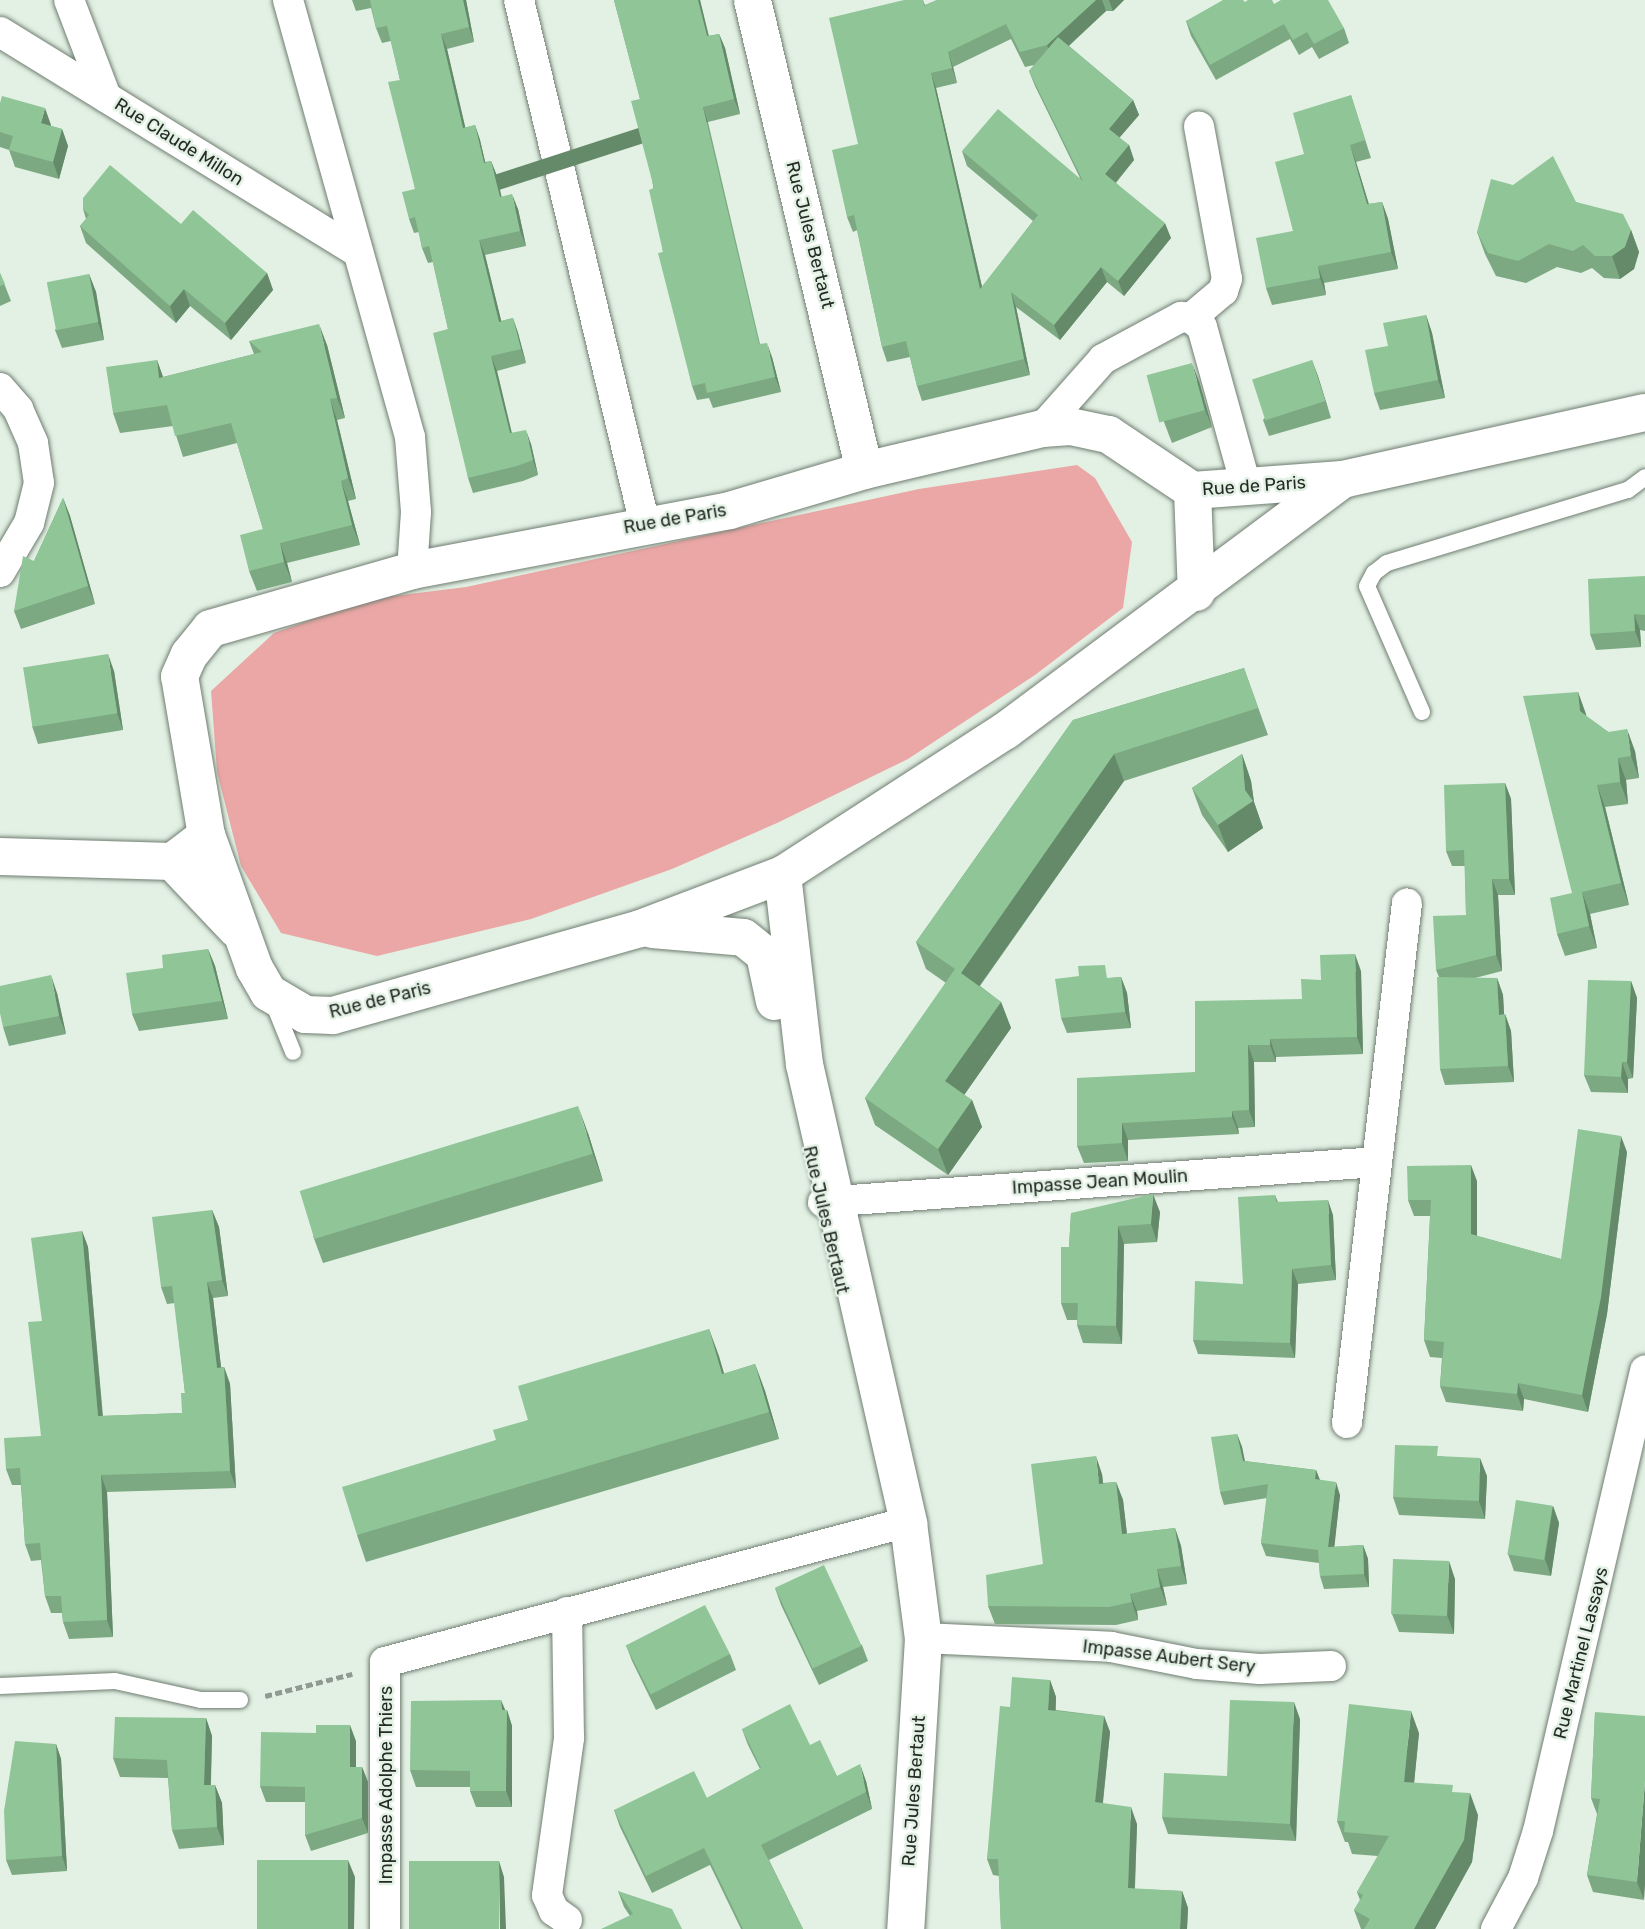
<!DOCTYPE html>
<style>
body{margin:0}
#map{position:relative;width:1645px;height:1929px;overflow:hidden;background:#e2f1e4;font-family:Rubik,sans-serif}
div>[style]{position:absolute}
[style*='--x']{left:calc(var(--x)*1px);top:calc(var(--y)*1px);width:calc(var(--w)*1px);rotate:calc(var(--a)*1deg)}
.green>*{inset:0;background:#eaa7a5}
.path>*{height:4.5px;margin-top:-2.25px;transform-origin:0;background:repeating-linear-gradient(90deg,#909a91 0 7px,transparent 0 10.5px)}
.roads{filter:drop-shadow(0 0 2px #707d71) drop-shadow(0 0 2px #707d71)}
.service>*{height:16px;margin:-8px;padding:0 8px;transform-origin:8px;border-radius:8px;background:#fff}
.minor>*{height:30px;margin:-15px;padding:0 15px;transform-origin:15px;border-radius:15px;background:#fff}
.tertiary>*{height:37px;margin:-18.5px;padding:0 18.5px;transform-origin:18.5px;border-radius:18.5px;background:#fff}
.wall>*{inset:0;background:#7ca982}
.shaded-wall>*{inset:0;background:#658a6a;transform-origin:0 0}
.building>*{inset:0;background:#90c597;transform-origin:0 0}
span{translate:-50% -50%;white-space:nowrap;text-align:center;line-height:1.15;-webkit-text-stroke:5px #e2f1e4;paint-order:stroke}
.street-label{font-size:18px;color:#252a25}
</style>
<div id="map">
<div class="green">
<div style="clip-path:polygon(1077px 465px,1095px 478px,1132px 542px,1123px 608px,1035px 675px,908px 759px,777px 823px,672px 869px,531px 919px,377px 956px,281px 933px,241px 866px,217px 772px,211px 691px,274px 633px,369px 599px,466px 587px,919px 489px)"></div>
</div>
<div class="path">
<div style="--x:265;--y:1696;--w:90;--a:-14.2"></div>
</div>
<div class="roads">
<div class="service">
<div style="--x:1422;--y:712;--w:137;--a:-113.6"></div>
<div style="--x:1367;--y:586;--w:15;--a:-62"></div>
<div style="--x:1374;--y:573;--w:16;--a:-38"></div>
<div style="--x:1387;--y:563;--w:252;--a:-16.9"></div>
<div style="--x:1628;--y:490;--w:21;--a:-37"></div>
<div style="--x:272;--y:1000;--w:56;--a:68"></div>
<div style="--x:0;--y:1686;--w:115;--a:-2.5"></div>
<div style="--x:115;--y:1681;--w:88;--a:12.5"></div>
<div style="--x:201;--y:1700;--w:39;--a:0"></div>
</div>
<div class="minor">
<div style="--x:69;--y:0;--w:104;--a:69.1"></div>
<div style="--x:288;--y:0;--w:454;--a:74.4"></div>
<div style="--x:410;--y:437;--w:75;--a:85.4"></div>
<div style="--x:416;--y:512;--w:58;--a:93.9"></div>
<div style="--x:519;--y:0;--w:540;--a:76.5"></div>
<div style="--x:0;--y:32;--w:420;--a:31.6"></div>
<div style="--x:1191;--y:318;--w:42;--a:-40.2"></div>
<div style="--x:1223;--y:291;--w:13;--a:-72"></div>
<div style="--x:1227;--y:279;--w:155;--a:-100.4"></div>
<div style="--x:0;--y:388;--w:28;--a:49"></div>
<div style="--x:18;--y:409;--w:37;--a:66"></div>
<div style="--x:33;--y:443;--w:40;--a:81.5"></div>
<div style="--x:39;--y:483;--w:41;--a:104"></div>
<div style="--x:29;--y:523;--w:57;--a:120.6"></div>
<div style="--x:1042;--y:428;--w:92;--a:-48.5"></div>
<div style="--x:1103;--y:359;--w:89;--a:-28.3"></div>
<div style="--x:1181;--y:317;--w:10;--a:6"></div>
<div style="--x:1191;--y:318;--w:14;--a:39"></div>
<div style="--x:1202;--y:327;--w:165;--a:74.5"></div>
<div style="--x:823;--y:1202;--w:555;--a:-4.13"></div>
<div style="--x:1347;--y:1423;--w:523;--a:-83.42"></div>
<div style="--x:923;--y:1638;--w:188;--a:2.7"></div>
<div style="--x:1111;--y:1647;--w:88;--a:11.2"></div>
<div style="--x:1197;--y:1664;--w:63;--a:4.5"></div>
<div style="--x:1260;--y:1669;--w:71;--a:-2.4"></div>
<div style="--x:567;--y:1920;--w:16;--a:-145"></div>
<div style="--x:554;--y:1911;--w:17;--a:-114"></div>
<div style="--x:547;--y:1895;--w:159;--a:-82"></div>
<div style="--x:569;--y:1738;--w:126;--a:-90.9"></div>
<div style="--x:385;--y:1929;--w:267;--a:-90"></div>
<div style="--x:385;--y:1662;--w:533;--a:-15"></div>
<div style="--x:1496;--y:1929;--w:58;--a:-62.1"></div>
<div style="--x:1523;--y:1878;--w:49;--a:-72.3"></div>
<div style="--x:1538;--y:1831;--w:473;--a:-76.9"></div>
</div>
<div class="tertiary">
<div style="--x:752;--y:0;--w:483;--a:76.6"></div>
<div style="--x:1342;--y:479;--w:420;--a:143.3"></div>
<div style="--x:1005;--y:730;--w:265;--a:147.1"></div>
<div style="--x:782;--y:874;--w:152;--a:159.2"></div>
<div style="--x:640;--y:928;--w:320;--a:164.2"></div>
<div style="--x:332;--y:1015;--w:27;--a:-178"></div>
<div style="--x:305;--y:1014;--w:43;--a:-149.3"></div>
<div style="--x:268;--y:992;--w:28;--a:-120"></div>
<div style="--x:254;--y:968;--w:141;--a:-109.8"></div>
<div style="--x:206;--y:835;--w:161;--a:-99.6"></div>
<div style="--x:179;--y:676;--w:24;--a:-66"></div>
<div style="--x:189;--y:654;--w:33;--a:-51"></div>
<div style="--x:210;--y:628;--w:210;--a:-16"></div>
<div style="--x:412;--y:570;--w:323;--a:-10.7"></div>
<div style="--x:729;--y:510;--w:141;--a:-16.5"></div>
<div style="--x:864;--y:470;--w:183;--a:-13.3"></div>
<div style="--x:1042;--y:428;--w:28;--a:-4"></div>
<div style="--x:1070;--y:426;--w:39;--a:12"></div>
<div style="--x:1108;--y:434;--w:101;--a:33.7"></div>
<div style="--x:1192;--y:490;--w:150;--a:-4.2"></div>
<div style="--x:1342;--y:479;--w:310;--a:-12.5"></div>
<div style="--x:1192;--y:490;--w:102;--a:87.8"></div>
<div style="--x:0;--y:856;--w:172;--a:1.7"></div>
<div style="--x:172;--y:861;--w:43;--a:-37.4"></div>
<div style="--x:172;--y:861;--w:93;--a:46.7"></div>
<div style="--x:782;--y:874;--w:191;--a:83.4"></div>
<div style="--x:804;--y:1064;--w:471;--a:77.2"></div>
<div style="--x:908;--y:1523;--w:116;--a:82.6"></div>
<div style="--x:923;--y:1638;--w:292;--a:93.5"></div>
<div style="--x:652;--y:929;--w:91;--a:5"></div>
<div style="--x:743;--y:937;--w:27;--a:39"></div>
<div style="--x:764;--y:954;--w:48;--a:78"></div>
</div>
</div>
<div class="wall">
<div style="clip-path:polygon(352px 0,466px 0,474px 42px,447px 49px,465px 128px,475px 125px,480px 140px,485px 162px,491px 161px,497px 176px,501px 197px,518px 209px,526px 246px,485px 255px,501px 321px,513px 318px,518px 333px,526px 363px,497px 371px,512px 433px,531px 444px,538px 475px,523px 481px,473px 493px,468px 478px,448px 329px,433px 262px,428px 263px,422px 248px,419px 232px,414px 233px,409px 219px,415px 189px,400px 80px,391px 41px,382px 43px,376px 28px,371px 8px,356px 11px)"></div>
<div style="clip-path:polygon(614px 0,700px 0,709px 36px,719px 34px,725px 48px,740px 114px,708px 122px,760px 344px,772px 357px,781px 392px,713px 408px,709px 398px,697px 400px,692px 386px,663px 252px,640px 99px)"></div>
<div style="clip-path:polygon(evenodd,923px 0,925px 5px,937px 0,1124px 0,1113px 11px,1106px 11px,1069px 46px,1133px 100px,1139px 115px,1119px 138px,1129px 145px,1134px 160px,1116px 183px,1171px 238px,1124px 296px,1107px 282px,1060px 340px,1016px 307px,1030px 375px,922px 401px,917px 386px,910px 357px,887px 362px,882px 347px,857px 230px,853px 232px,847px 217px,858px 144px,923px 0,1011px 39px,1025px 67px,1034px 65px,1029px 71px,1035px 86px,1080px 178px,962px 151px,967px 166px,1033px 221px,982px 287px,936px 88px,957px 83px,953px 67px,1011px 39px)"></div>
<div style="clip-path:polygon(1245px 2px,1274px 4px,1344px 28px,1349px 43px,1319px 59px,1312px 47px,1299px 55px,1290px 39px,1216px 80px,1191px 36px,1186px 21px)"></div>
<div style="clip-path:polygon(1351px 95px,1371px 158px,1356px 162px,1369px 204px,1382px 202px,1388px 219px,1398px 269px,1324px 283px,1326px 295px,1272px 305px,1266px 288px,1293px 231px,1304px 154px)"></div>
<div style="clip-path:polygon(0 103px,51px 125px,51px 126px,62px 129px,68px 146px,59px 179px,15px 167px,9px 150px,0 147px)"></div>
<div style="clip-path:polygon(1576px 202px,1631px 230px,1639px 252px,1634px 269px,1620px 279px,1604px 278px,1592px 268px,1581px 273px,1557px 267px,1526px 283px,1496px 276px,1485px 254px,1477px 232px)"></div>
<div style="clip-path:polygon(83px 209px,181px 224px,267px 273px,273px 290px,231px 340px,190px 306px,176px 323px,86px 243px,80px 226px,86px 219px)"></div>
<div style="clip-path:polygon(0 273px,11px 301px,0 306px)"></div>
<div style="clip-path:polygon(89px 274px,96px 292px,104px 340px,62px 348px,55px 330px)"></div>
<div style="clip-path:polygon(1426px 315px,1432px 333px,1445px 398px,1380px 410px,1374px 393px,1388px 346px)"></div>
<div style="clip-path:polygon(249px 341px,327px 345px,345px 418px,337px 420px,356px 499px,348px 501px,360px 545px,287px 563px,292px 582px,257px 591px,249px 571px,263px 529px,237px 443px,183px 457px,173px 426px,120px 433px,113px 413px,157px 360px,163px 377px,254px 354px)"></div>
<div style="clip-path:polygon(1312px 360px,1331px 418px,1269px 436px,1263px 420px)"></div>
<div style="clip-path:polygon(1148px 380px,1199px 381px,1212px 427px,1172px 443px)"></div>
<div style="clip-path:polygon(63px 498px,70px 516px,95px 604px,21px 629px,14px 611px,34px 561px)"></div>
<div style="clip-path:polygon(1645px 576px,1645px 631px,1640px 630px,1641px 647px,1596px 650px,1590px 634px)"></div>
<div style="clip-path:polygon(1244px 668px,1268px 735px,1124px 781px,980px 986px,1001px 1002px,1011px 1028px,964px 1095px,972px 1100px,982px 1127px,948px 1175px,875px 1125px,865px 1098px,946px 983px,926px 969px,916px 942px,1073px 720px)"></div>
<div style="clip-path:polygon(114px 671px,123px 730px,38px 744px,32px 726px)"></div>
<div style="clip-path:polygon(1578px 692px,1586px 716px,1635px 751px,1639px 778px,1626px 780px,1628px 804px,1605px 807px,1629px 905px,1590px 914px,1597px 948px,1565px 956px,1557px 934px,1572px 893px)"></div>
<div style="clip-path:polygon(1242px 754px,1251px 781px,1254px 802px,1263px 828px,1228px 852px,1202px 815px,1192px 788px)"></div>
<div style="clip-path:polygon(1505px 783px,1511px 799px,1515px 895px,1498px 895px,1502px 971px,1475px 978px,1497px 978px,1503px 995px,1504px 1015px,1505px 1014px,1511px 1031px,1514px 1082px,1445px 1085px,1440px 1069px,1439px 977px,1436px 970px,1466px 915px,1465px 866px,1452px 866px,1446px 851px)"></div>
<div style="clip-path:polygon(208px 949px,215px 966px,228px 1019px,139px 1031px,132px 1014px,163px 968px)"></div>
<div style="clip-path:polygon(1361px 971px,1363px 1054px,1276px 1057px,1276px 1062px,1254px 1062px,1255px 1127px,1238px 1128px,1239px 1134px,1128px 1140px,1128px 1161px,1084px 1163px,1077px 1146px,1195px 1072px,1302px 999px,1321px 980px)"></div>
<div style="clip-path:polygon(1121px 977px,1127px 993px,1131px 1028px,1067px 1033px,1061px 1018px,1110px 978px)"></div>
<div style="clip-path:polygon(1631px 981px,1637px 998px,1633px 1078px,1628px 1079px,1628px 1093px,1591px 1092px,1584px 1075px)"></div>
<div style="clip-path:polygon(57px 993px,66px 1034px,9px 1046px,3px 1027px)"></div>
<div style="clip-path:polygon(588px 1133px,603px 1181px,323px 1263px,313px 1236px)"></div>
<div style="clip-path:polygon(1627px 1152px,1607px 1314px,1588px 1412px,1524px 1399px,1523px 1411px,1446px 1402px,1440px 1386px,1442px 1358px,1430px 1357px,1424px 1340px,1430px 1216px,1414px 1216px,1408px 1200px,1477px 1181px,1477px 1236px,1561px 1259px)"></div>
<div style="clip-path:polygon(1275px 1195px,1278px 1202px,1333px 1215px,1336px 1280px,1298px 1284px,1295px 1358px,1198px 1354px,1193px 1340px,1243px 1284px)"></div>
<div style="clip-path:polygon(212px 1210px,219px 1227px,228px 1296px,213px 1298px,221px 1367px,224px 1367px,230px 1384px,236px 1488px,107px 1492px,113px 1637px,69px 1639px,63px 1622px,62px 1613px,51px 1613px,45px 1596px,41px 1560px,31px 1561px,25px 1544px,21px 1485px,12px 1485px,6px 1469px,41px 1436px,42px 1321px,82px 1231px,88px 1247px,103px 1416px,182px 1413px,185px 1393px,175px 1303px,167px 1304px,161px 1287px)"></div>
<div style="clip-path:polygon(1160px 1212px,1157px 1242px,1124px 1244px,1122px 1344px,1083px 1343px,1077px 1325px,1077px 1320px,1067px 1320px,1061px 1303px,1069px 1247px,1071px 1213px)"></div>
<div style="clip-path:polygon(709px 1329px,724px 1374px,755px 1364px,765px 1391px,779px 1439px,366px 1562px,357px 1535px,496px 1440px,528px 1420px)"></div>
<div style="clip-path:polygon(1237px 1434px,1242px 1447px,1245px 1461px,1316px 1470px,1320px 1480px,1340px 1495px,1334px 1547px,1363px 1545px,1368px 1559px,1369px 1587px,1324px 1589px,1320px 1576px,1319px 1563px,1266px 1556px,1261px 1543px,1267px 1498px,1224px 1505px,1220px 1492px)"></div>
<div style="clip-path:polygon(1441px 1456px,1487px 1476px,1485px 1519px,1399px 1515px,1393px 1497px)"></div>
<div style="clip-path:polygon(1102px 1474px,1103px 1483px,1116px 1482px,1123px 1500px,1127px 1534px,1175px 1528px,1181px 1546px,1187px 1584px,1163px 1587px,1167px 1605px,1137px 1611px,1138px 1620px,1116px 1625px,995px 1624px,988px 1606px,1043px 1564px)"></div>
<div style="clip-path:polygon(1553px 1506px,1559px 1523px,1551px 1576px,1514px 1571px,1508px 1554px)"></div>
<div style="clip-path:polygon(1455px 1579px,1454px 1634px,1399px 1632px,1392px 1614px)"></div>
<div style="clip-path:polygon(775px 1588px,862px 1645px,868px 1661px,819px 1685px,781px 1605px)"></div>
<div style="clip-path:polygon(626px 1645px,730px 1654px,736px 1670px,656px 1710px,632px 1661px)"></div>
<div style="clip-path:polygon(1050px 1680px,1056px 1697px,1056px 1710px,1104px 1716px,1110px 1732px,1103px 1803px,1137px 1824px,1135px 1889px,1182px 1891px,1188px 1908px,1187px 1929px,1001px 1929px,999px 1876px,993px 1875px,987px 1859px,1010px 1707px)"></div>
<div style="clip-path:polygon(505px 1710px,507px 1710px,512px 1726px,512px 1807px,476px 1807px,470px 1791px,470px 1787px,416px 1787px,410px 1770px)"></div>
<div style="clip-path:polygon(1595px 1712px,1644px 1900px,1593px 1892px,1587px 1875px,1597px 1814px,1591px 1798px)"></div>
<div style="clip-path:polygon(206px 1718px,212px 1736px,211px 1785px,215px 1785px,222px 1803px,224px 1845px,179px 1849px,172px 1830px,168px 1778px,120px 1777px,113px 1758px)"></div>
<div style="clip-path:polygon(1300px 1719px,1296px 1841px,1168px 1834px,1162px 1817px,1227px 1776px)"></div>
<div style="clip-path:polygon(742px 1729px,810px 1745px,837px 1776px,866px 1781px,872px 1809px,769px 1860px,803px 1929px,741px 1929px,710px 1865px,652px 1893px,620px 1827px,614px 1810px,707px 1798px,760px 1769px,748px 1745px)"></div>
<div style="clip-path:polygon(1419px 1733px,1414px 1783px,1455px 1793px,1478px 1815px,1472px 1862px,1435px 1929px,1361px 1929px,1354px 1910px,1360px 1900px,1357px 1892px,1378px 1856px,1352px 1854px,1348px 1842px,1345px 1842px,1337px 1821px)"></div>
<div style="clip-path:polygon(356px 1741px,356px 1767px,362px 1767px,368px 1782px,368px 1833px,311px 1851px,305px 1835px,305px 1802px,266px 1802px,260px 1786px)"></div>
<div style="clip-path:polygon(56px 1744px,61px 1759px,67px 1871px,12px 1875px,6px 1860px)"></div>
<div style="clip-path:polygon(618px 1891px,682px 1929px,630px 1916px,624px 1907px)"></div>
</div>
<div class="shaded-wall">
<div style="clip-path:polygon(463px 0,466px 0,474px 42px,469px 27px)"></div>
<div style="clip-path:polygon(698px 0,700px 0,712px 51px,707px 36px)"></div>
<div style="clip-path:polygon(1096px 0,1102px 0,1106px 11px,1053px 60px,1047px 45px)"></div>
<div style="clip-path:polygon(1109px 0,1124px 0,1113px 11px)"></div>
<div style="clip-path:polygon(441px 34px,447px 49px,469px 143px,463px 128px)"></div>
<div style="clip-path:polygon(719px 34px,725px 48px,740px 114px,734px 99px)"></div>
<div style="clip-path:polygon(948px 52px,953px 67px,957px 83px,952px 68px)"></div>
<div style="clip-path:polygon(931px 73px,936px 88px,986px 304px,980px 289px)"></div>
<div style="clip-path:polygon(1133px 100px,1139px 115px,1114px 144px,1109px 129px)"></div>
<div style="left:703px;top:107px;width:16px;height:244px;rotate:72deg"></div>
<div style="clip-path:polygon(45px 108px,51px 125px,47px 140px,41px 123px)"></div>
<div style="clip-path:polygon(475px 125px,480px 140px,489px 178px,484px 163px)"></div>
<div style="clip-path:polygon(62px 129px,68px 146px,59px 179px,53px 162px)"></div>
<div style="clip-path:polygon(1129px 145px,1134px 160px,1110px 189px,1105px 174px)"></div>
<div style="clip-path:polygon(1350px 145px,1356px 162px,1374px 222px,1367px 204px)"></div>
<div style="clip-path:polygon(491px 161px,497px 176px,505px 212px,500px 197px)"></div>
<div style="clip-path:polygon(512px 194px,518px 209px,526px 246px,520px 231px)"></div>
<div style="clip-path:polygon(1382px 202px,1388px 219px,1398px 269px,1391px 252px)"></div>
<div style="clip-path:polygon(1165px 223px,1171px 238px,1124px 296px,1118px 281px)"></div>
<div style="clip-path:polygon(1631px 230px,1639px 252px,1634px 269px,1620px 279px,1612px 256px)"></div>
<div style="clip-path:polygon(479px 240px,485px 255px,505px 336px,499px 322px)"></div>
<div style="clip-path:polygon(1318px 266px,1324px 283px,1326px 295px,1320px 278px)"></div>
<div style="clip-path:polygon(1101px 267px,1107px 282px,1060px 340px,1054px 325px)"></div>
<div style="clip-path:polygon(267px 273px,273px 290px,231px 340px,225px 323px)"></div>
<div style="clip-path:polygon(89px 274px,96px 292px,104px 340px,98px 322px)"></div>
<div style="clip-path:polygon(184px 289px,190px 306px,176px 323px,170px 306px)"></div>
<div style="clip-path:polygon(1011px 292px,1016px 307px,1030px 375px,1024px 359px)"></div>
<div style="clip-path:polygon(1426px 315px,1432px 333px,1445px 398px,1438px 380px)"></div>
<div style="clip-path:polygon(513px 318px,518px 333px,526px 363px,521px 349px)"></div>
<div style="clip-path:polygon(319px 324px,327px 345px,345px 418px,337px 398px)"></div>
<div style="clip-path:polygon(767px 343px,772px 357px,781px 392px,775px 377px)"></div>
<div style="clip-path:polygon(491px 356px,497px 371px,515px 448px,510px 433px)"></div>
<div style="clip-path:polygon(157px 360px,164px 380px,159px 378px)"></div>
<div style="clip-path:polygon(1312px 360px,1318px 376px,1331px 418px,1325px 401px)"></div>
<div style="clip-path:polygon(1192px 363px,1199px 381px,1212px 427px,1205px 410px)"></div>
<div style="clip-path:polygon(330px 399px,337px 420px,356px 499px,348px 478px)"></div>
<div style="clip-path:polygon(526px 430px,531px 444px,538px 475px,533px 460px)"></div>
<div style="clip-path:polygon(341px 481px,348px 501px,360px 545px,352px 525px)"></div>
<div style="clip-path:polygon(63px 498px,70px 516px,95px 604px,88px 586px)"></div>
<div style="clip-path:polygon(280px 543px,287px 563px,292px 582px,284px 562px)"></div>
<div style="clip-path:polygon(1634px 614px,1640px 630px,1641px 647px,1635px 631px)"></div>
<div style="clip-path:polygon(108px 654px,114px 671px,123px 730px,117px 713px)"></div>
<div style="clip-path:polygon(1578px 692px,1586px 714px,1588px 733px,1580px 711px)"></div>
<div style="clip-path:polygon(1627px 729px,1635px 751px,1639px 778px,1631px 756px)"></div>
<div style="clip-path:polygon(1114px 754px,1124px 781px,970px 999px,961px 973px)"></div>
<div style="clip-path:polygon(1242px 754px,1251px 781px,1254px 802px,1263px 828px,1228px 852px,1218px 825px,1245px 790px)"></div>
<div style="clip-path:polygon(1618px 758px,1626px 780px,1628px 804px,1620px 782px)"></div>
<div style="clip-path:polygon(1505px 783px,1511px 799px,1515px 895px,1509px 879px)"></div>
<div style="clip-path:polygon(1597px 785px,1605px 807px,1629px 905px,1621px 883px)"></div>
<div style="clip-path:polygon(1492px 879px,1498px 895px,1502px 971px,1496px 955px)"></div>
<div style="clip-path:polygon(1582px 892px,1590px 914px,1597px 948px,1589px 926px)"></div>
<div style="clip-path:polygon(208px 949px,215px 966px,228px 1019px,222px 1001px)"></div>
<div style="clip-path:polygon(1355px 954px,1361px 971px,1363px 1054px,1357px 1037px)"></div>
<div style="clip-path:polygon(51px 975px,57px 993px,66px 1034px,59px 1016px)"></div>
<div style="clip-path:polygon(1121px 977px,1127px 993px,1131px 1028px,1125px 1012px)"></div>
<div style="clip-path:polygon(1497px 978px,1503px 995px,1505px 1031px,1499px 1015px)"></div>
<div style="clip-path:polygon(1631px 981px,1637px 998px,1633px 1078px,1627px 1062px)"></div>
<div style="clip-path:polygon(1001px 1002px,1011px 1028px,955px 1108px,945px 1081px)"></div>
<div style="clip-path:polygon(1505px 1014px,1511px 1031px,1514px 1082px,1508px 1066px)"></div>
<div style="clip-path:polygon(1270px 1039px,1276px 1057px,1276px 1062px,1270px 1045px)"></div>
<div style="clip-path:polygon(1248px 1045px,1254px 1062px,1255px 1127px,1249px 1110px)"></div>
<div style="clip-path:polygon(1622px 1062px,1628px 1079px,1628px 1093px,1621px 1077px)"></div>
<div style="clip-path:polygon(972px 1100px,982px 1127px,948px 1175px,938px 1149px)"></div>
<div style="clip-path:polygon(578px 1106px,588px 1133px,603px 1181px,593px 1154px)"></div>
<div style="clip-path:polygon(1232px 1111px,1238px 1128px,1239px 1134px,1232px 1117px)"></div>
<div style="clip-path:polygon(1122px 1123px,1128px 1140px,1128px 1161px,1122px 1143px)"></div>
<div style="clip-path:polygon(1621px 1136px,1627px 1152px,1607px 1314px,1588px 1412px,1582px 1395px)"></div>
<div style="clip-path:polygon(1471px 1165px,1477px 1181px,1477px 1251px,1471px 1234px)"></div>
<div style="clip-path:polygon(1153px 1194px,1160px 1212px,1157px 1242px,1151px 1224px)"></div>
<div style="clip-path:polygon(1328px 1200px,1333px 1215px,1336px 1280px,1331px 1265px)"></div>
<div style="clip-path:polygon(212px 1210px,219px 1227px,228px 1296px,222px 1280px)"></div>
<div style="clip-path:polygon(1118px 1226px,1124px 1244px,1122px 1344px,1116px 1326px)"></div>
<div style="clip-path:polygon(82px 1231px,88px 1247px,104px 1433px,98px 1416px)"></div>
<div style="clip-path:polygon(1292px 1269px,1298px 1284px,1295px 1358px,1290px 1343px)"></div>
<div style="clip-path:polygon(207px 1282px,213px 1298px,223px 1384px,217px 1368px)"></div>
<div style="clip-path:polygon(709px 1329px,719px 1356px,732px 1401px,722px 1374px)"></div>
<div style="clip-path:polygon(755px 1364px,765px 1391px,779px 1439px,769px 1412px)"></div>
<div style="clip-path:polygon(224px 1367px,230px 1384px,236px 1488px,230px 1471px)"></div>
<div style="clip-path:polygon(1518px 1383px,1524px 1399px,1523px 1411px,1517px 1394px)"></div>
<div style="clip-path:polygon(1237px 1434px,1242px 1447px,1247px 1474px,1243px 1461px)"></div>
<div style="clip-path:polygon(1096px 1456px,1102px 1474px,1105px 1502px,1099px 1484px)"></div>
<div style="clip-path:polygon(1480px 1458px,1487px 1476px,1485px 1519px,1479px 1501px)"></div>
<div style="clip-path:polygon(1316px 1470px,1321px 1483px,1315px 1479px)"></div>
<div style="clip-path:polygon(101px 1475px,107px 1492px,113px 1637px,107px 1620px)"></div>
<div style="clip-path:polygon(1116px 1482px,1123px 1500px,1129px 1552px,1122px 1534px)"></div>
<div style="clip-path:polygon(1336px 1482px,1340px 1495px,1333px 1560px,1328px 1547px)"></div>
<div style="clip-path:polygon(1553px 1506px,1559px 1523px,1551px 1576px,1545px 1559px)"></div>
<div style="clip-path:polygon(1175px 1528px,1181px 1546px,1187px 1584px,1181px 1566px)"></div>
<div style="clip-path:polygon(1363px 1545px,1368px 1559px,1369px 1587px,1364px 1574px)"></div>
<div style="clip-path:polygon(1449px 1561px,1455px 1579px,1454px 1634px,1447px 1615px)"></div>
<div style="clip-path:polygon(1157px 1569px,1163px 1587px,1167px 1605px,1160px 1587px)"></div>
<div style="clip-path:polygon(1130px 1594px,1137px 1611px,1138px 1620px,1132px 1602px)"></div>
<div style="clip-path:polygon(1050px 1680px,1056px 1697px,1054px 1727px,1048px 1710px)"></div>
<div style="clip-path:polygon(501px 1700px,507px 1714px,507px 1710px,512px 1726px,512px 1807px,506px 1791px)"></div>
<div style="clip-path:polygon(1294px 1702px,1300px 1719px,1296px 1841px,1290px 1824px)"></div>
<div style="clip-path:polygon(1411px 1711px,1419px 1733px,1412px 1804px,1404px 1782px)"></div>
<div style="clip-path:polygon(1104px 1716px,1110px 1732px,1101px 1819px,1095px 1802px)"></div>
<div style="clip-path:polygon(206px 1718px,212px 1736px,210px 1803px,204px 1785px)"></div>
<div style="clip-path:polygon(350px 1725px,356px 1741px,356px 1782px,350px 1767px)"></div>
<div style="clip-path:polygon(56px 1744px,61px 1759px,67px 1871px,62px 1856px)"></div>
<div style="clip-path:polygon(860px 1764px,866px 1781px,872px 1809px,866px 1792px)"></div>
<div style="clip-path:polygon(362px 1767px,368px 1782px,368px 1833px,362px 1818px)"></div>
<div style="clip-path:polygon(1645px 1781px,1645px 1885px,1644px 1900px,1637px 1882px)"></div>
<div style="clip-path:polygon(215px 1785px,222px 1803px,224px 1845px,217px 1827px)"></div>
<div style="clip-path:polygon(1470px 1793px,1478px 1815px,1472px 1862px,1435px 1929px,1414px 1929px)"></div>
<div style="clip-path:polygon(1131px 1807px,1137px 1824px,1134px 1905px,1128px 1888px)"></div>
<div style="clip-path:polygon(348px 1860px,355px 1877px,354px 1929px,348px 1929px)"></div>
<div style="clip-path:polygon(499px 1861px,504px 1877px,506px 1929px,500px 1929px)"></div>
<div style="clip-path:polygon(1182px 1891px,1188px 1908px,1187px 1929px,1180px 1929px)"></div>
</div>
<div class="building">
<div style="clip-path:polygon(370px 0,463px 0,469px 27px,441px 34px,463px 128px,475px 125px,484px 163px,491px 161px,500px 197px,512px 194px,520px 231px,479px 240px,499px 322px,513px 318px,521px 349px,491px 356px,510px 433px,526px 430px,533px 460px,517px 466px,468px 478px,433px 333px,448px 329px,429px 246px,422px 248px,415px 217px,409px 219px,402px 192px,415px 189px,388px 82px,400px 80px,387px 26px,376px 28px)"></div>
<div style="clip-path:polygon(614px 0,698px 0,707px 36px,719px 34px,734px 99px,703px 107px,759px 344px,767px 343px,775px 377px,707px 393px,705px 383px,692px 386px,658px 253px,663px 252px,649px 190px,654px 188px,631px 101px,640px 99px)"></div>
<div style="clip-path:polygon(904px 0,923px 0,924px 6px,937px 0,1096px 0,1047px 45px,1020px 52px,1006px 24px,948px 52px,952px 68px,931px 73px,980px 289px,1038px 215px,962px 151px,998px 109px,1083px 181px,1029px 71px,1058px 37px,1133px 100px,1109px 129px,1129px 145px,1105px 174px,1165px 223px,1118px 281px,1101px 267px,1054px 325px,1011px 292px,1024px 359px,917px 386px,906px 341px,882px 347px,854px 215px,847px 217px,832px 150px,858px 144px,829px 18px)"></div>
<div style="clip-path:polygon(1223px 0,1243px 0,1245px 2px,1248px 0,1272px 0,1274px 4px,1281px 0,1328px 0,1344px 28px,1314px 44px,1307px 32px,1293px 40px,1284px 24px,1210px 65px,1186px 21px)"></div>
<div style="clip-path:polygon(1351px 95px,1365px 140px,1350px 145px,1367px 204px,1382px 202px,1391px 252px,1318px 266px,1320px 278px,1266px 288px,1256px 238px,1293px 231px,1275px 162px,1304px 154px,1293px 113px)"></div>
<div style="clip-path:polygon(2px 96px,45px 108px,41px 123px,62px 129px,53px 162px,9px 150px,13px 136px,0 132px,0 103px)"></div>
<div style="clip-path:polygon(1553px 156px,1576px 202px,1623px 214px,1631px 230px,1625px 247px,1612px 256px,1595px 256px,1583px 245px,1573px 251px,1549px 244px,1518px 261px,1488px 253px,1477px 232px,1491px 179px,1513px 185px)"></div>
<div style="clip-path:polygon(110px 165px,181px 224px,193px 210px,267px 273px,225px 323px,184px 289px,170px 306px,80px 226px,89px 215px,83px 209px,83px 198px)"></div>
<div style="clip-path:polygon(0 273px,5px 284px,0 286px)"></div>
<div style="left:89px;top:274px;width:49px;height:43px;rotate:79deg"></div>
<div style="clip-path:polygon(1426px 315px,1438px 380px,1374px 393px,1365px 350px,1388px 346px,1383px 323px)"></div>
<div style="clip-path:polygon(319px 324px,337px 398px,330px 399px,348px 478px,341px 481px,352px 525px,280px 543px,284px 562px,249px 571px,240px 535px,263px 529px,231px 423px,175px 436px,167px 405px,113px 413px,106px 367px,157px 360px,159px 378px,262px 352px,249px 341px)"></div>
<div style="left:1312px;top:360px;width:43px;height:63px;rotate:72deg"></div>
<div style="left:1192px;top:363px;width:49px;height:47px;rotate:75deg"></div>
<div style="clip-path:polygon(63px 498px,88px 586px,14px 611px,23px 556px,34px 561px)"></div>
<div style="clip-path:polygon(1645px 576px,1645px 615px,1634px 614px,1635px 631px,1590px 634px,1588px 579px)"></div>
<div style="left:108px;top:654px;width:60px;height:86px;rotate:81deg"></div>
<div style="clip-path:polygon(1244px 668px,1258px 708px,1114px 754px,961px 973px,1001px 1002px,945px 1081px,972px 1100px,938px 1149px,865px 1098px,955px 969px,916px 942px,1073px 720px)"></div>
<div style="clip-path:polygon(1578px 692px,1580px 711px,1608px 732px,1627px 729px,1631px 756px,1618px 758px,1620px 782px,1597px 785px,1621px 883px,1582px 892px,1589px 926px,1557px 934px,1550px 898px,1572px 893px,1523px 696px)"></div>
<div style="clip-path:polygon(1242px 754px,1245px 790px,1253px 801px,1218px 825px,1192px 788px)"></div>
<div style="clip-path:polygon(1505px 783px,1509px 879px,1492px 879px,1496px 955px,1436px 970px,1433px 916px,1466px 915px,1464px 850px,1446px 851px,1444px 785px)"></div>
<div style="clip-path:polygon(208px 949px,222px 1001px,132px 1014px,126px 973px,163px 968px,162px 955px)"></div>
<div style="clip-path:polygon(1355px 954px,1357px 1037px,1270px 1039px,1270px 1045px,1248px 1045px,1249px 1110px,1232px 1111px,1232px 1117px,1122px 1123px,1122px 1143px,1077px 1146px,1077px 1078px,1195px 1072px,1195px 1001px,1302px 999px,1301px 979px,1321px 980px,1320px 955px)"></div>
<div style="clip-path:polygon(1105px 965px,1107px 978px,1121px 977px,1125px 1012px,1061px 1018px,1055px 979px,1079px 976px,1078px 966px)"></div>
<div style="clip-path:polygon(51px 975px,59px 1016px,3px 1027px,0 1013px,0 986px)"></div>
<div style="clip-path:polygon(1437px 977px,1497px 978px,1499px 1015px,1505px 1014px,1508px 1066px,1440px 1069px)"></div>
<div style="clip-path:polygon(1588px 980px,1631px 981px,1627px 1062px,1622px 1062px,1621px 1077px,1584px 1075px)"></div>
<div style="left:578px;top:1106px;width:50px;height:291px;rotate:73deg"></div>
<div style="clip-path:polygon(1578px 1129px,1621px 1136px,1601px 1297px,1582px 1395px,1518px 1383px,1517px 1394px,1440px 1386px,1444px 1342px,1424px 1340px,1431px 1200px,1408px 1200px,1407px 1166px,1471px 1165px,1471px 1234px,1561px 1259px)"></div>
<div style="clip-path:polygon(1153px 1194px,1151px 1224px,1118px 1226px,1116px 1326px,1077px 1325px,1078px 1303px,1061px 1303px,1061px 1247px,1069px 1247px,1071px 1213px)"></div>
<div style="clip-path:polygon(1275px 1195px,1276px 1202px,1328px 1200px,1331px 1265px,1292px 1269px,1290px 1343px,1193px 1340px,1195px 1281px,1243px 1284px,1238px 1197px)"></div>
<div style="clip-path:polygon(212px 1210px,222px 1280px,207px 1282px,217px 1368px,224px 1367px,230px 1471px,101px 1475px,107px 1620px,63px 1622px,61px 1596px,45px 1596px,40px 1543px,25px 1544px,20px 1468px,6px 1469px,4px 1438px,41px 1436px,28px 1322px,42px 1321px,31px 1238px,82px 1231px,98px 1416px,182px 1413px,181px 1393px,185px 1393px,172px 1286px,161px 1287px,152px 1217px)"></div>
<div style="clip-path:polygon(709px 1329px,722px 1374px,755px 1364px,769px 1412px,357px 1535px,342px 1487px,496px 1440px,493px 1430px,528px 1420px,518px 1386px)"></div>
<div style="clip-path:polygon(1237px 1434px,1243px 1461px,1316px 1470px,1315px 1479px,1336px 1482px,1328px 1547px,1363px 1545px,1364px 1574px,1320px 1576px,1318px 1550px,1261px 1543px,1268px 1484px,1220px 1492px,1211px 1437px)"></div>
<div style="clip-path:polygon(1395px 1445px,1438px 1446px,1437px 1456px,1480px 1458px,1479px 1501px,1393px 1497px)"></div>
<div style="clip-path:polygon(1096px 1456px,1099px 1484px,1116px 1482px,1122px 1534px,1175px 1528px,1181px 1566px,1157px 1569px,1160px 1587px,1130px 1594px,1132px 1602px,1109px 1607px,988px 1606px,986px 1575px,1043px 1564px,1031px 1464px)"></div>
<div style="left:1516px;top:1500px;width:37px;height:55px;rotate:9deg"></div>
<div style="left:1393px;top:1559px;width:56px;height:55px;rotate:2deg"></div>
<div style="left:824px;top:1565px;width:89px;height:54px;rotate:65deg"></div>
<div style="left:705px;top:1605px;width:55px;height:89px;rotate:63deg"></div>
<div style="clip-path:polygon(1012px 1677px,1050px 1680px,1048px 1710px,1104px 1716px,1095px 1802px,1131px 1807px,1128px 1888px,1182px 1891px,1180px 1929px,1001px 1929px,998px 1859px,987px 1859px,1000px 1706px,1010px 1707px)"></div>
<div style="clip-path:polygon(501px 1700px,501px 1710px,507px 1710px,506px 1791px,470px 1791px,470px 1771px,410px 1770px,411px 1701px)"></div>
<div style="clip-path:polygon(1230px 1700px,1294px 1702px,1290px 1824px,1162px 1817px,1164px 1773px,1227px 1776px)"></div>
<div style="clip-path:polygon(790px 1704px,810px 1745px,820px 1740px,837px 1776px,860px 1764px,866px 1792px,761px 1845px,803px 1929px,743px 1929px,704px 1848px,646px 1876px,614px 1810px,694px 1771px,707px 1798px,761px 1768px,742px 1729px)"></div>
<div style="clip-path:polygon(1349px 1704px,1411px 1711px,1404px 1782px,1453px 1785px,1452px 1792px,1470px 1793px,1464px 1840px,1414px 1929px,1364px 1929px,1370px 1919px,1354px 1910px,1363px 1895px,1357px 1892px,1389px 1836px,1344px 1832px,1345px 1821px,1337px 1821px)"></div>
<div style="clip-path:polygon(1595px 1712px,1645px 1716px,1645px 1781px,1637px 1882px,1587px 1875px,1600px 1799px,1591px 1798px)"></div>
<div style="clip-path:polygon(115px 1717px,206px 1718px,204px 1785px,215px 1785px,217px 1827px,172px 1830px,167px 1760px,113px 1758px)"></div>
<div style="clip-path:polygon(316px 1725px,350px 1725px,350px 1767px,362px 1767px,362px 1818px,305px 1835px,305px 1787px,260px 1786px,261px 1732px,316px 1733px)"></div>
<div style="clip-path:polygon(15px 1741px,56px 1744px,62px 1856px,6px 1860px,4px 1811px)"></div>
<div style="left:257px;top:1860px;width:91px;height:69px"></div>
<div style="left:409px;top:1861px;width:90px;height:68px"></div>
<div style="clip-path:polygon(618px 1891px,672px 1909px,682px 1929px,601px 1929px,633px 1914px)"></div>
</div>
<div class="street-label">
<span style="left:179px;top:142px;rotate:32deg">Rue Claude Millon</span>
<span style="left:810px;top:235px;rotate:76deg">Rue Jules Bertaut</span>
<span style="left:1254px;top:486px;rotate:-4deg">Rue de Paris</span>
<span style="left:675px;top:519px;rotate:-10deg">Rue de Paris</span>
<span style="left:380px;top:1000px;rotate:-14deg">Rue de Paris</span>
<span style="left:1100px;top:1182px;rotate:-4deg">Impasse Jean Moulin</span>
<span style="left:826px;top:1220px;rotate:77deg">Rue Jules Bertaut</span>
<span style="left:1581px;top:1653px;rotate:-76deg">Rue Martinel Lassays</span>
<span style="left:1169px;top:1657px;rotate:7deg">Impasse Aubert Sery</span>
<span style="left:386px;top:1785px;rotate:-90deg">Impasse Adolphe Thiers</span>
<span style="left:914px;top:1791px;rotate:-86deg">Rue Jules Bertaut</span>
</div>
</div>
